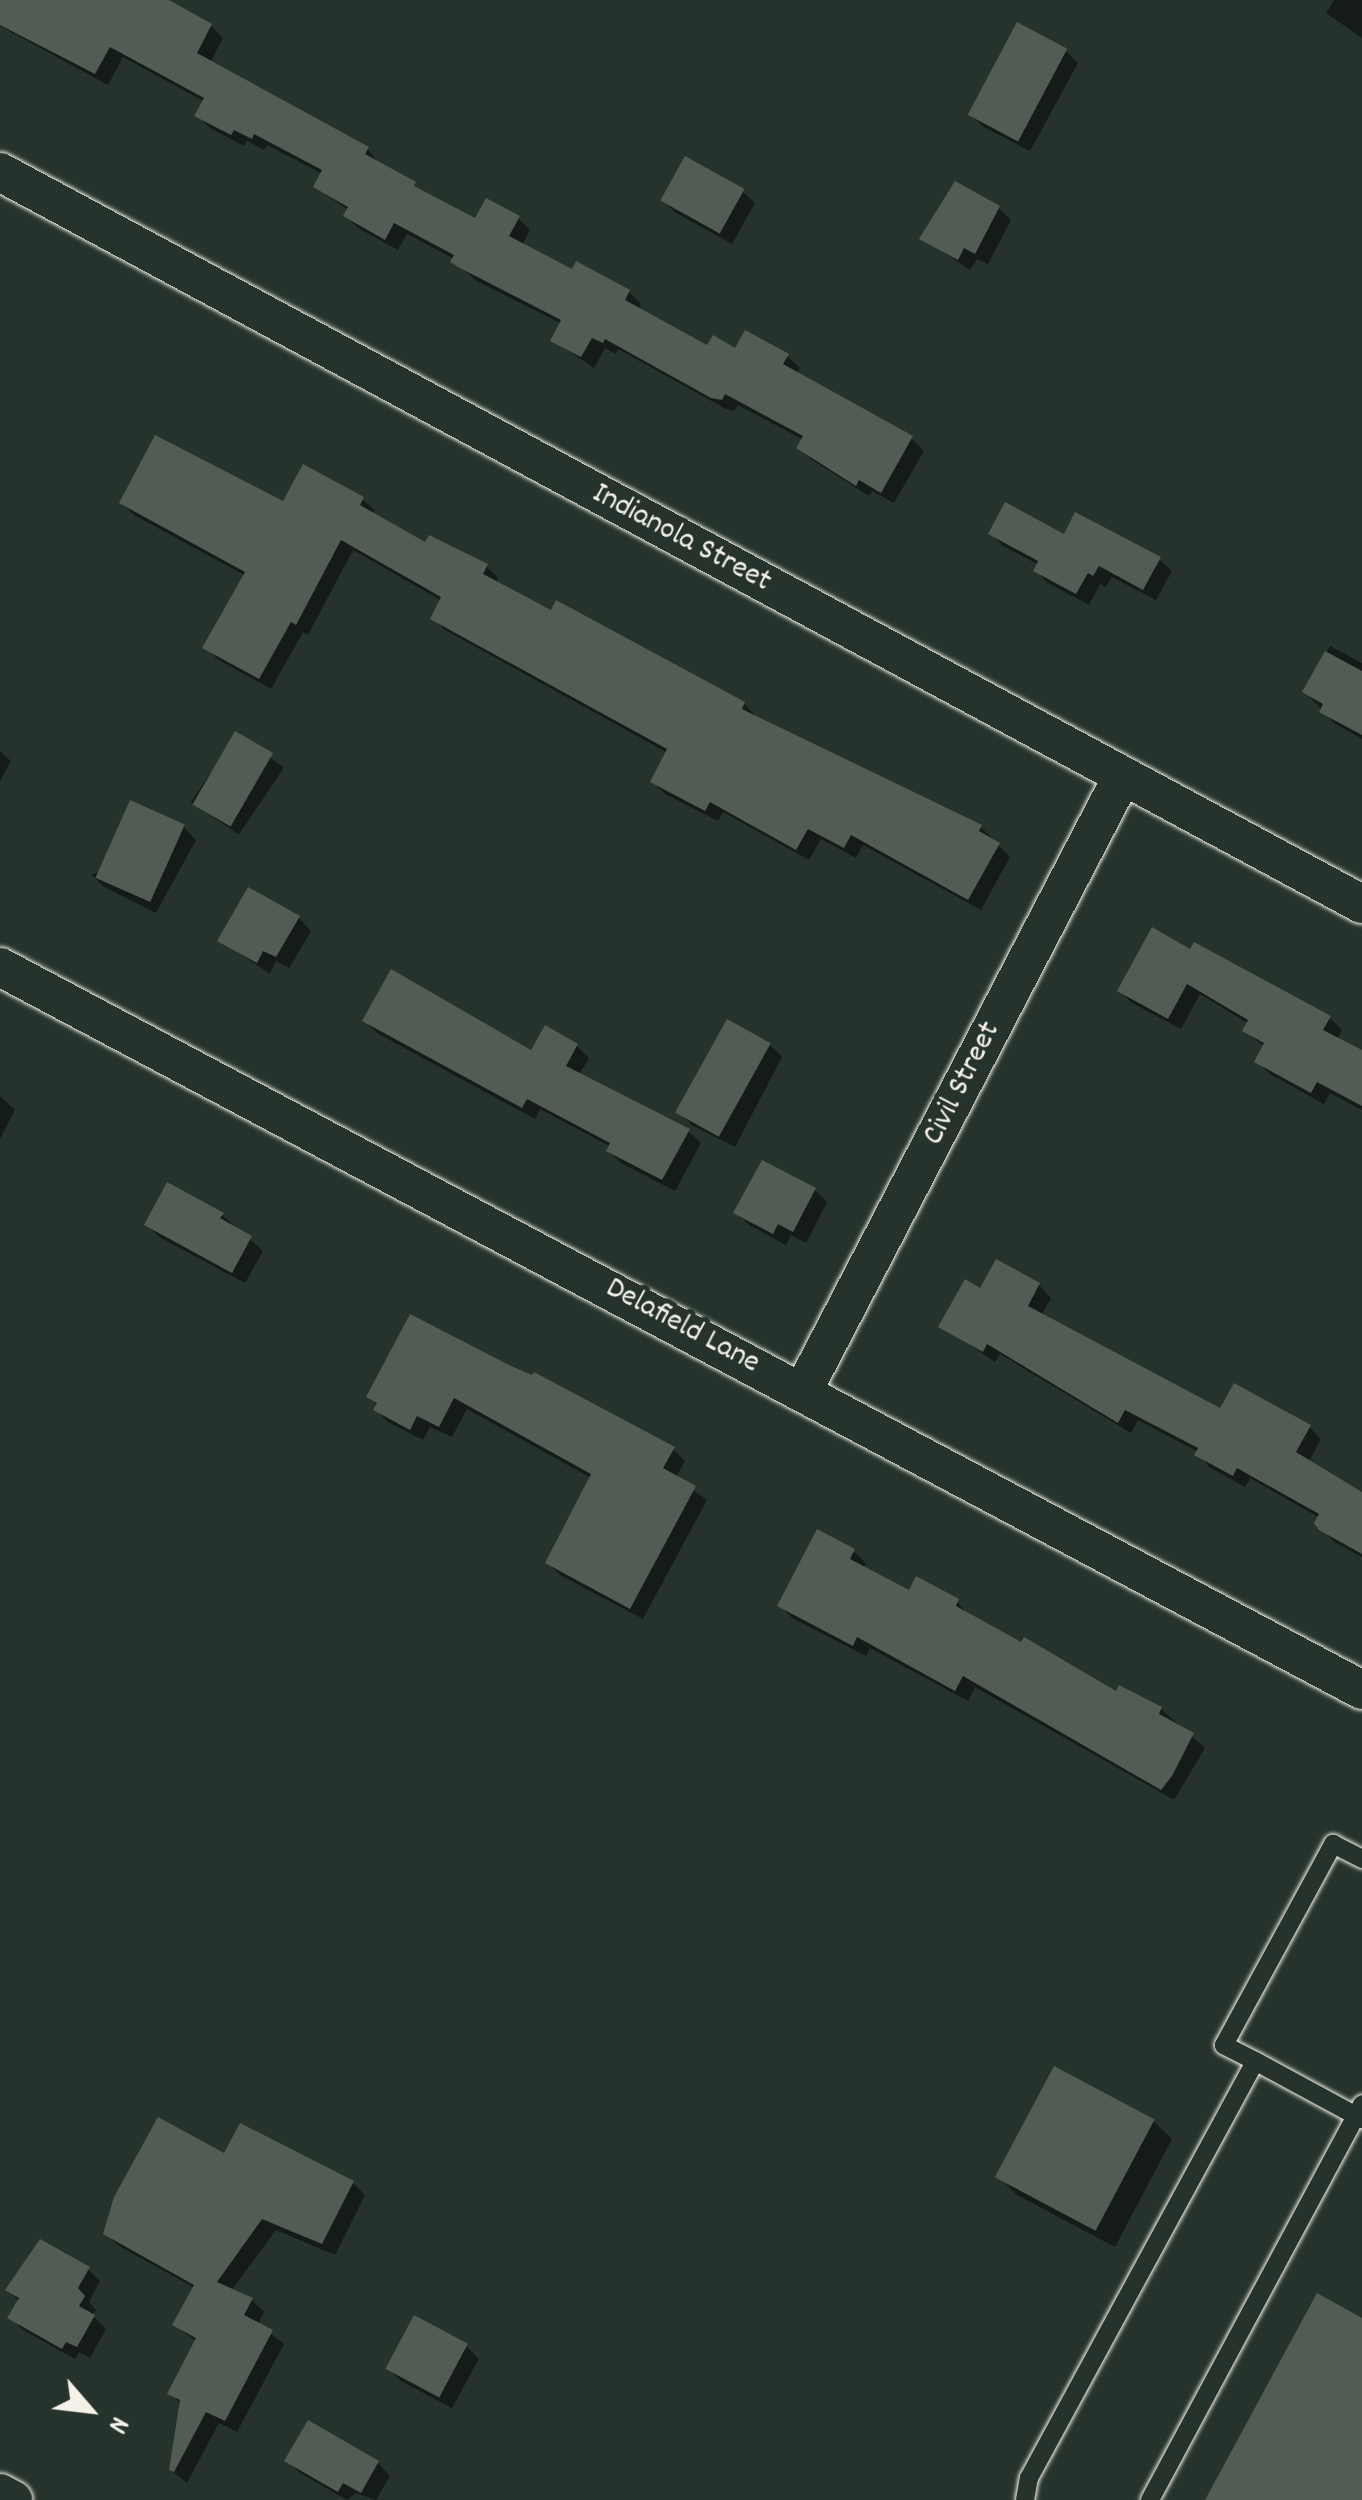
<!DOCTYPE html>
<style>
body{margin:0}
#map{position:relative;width:1362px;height:2500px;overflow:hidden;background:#26332d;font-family:Dekko,sans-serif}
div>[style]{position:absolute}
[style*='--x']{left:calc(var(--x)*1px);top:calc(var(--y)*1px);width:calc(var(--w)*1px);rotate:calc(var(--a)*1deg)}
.shadow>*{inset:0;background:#0007;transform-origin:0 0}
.building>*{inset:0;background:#525c55;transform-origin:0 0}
.roads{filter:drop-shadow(0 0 2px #f4f1e8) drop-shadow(0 0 2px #f4f1e8)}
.lane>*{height:18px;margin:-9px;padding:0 9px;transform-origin:9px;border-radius:9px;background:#26332d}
.street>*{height:38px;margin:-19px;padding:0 19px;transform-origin:19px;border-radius:19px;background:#26332d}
span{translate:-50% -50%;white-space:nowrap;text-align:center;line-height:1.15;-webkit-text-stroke:10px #26332d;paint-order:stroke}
.street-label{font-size:32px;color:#f4f1e8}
.north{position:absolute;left:40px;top:2360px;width:100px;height:100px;-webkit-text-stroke:8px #26332d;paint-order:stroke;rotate:118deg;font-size:28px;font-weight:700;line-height:40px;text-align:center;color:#f4f1e8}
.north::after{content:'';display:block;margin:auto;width:35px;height:45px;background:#f4f1e8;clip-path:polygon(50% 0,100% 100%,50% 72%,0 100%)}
</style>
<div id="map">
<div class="shadow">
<div style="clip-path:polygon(0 0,164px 0,211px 26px,223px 38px,210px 63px,368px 149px,379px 164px,425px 194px,476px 221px,518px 218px,530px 230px,522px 246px,573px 273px,629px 292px,641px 304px,638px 310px,708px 348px,787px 356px,800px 368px,796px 374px,911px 438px,924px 451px,894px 503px,872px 491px,869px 496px,812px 460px,799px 448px,804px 440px,738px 405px,734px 411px,726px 409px,618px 349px,616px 354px,605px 348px,594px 368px,553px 340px,562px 324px,475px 280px,454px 259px,407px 234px,398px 250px,358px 228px,346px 216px,348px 210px,316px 187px,323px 174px,267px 145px,264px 150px,247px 141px,244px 146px,210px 128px,197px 115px,205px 102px,123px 57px,108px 85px,0 26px)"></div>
<div style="clip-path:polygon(1334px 0,1362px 0,1362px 38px,1326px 13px)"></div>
<div style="clip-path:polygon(1066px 51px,1078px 63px,1030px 151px,982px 126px,970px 114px)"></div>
<div style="clip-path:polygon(742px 191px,755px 203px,732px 244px,676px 213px,663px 201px)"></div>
<div style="clip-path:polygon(999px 208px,1011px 220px,988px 264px,977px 259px,970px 270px,922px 238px)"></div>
<div style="clip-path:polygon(362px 499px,374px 510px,372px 515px,426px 546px,486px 566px,498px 578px,496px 583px,744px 704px,756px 716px,981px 827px,1010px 857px,981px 910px,863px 845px,856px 858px,821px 839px,809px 860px,723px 812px,718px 821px,665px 794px,653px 782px,668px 753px,445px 630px,433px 618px,442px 601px,353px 550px,308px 635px,303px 632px,271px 689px,217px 659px,206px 647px,246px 576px,134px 515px,122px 503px,284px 505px)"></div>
<div style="clip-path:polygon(991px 534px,1065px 537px,1159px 559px,1172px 571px,1156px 600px,1112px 577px,1106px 587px,1100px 584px,1089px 605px,1048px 583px,1036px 571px,1039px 565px,1003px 546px)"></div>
<div style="clip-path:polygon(1330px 646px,1362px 663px,1362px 739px,1334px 723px,1305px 692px)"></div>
<div style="left:236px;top:735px;width:58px;height:81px;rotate:34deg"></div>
<div style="clip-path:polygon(0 751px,11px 761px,0 781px)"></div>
<div style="clip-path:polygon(184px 827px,196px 840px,156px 913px,104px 887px,92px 875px)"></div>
<div style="clip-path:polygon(249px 890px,299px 918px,311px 931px,289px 968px,276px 961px,270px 974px,220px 940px)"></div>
<div style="clip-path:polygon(1195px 945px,1330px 1018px,1342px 1030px,1337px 1040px,1362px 1053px,1362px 1110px,1330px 1093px,1324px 1104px,1270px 1074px,1258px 1062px,1265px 1047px,1245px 1031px,1249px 1024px,1200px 994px,1181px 1029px,1132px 1003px,1120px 991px,1191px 952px)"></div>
<div style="clip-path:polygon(365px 1021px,532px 1054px,577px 1046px,589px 1058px,579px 1075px,688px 1131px,701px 1143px,675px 1191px,621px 1163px,609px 1151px,611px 1147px,540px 1109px,535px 1119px,377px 1033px)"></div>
<div style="clip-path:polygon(770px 1045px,782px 1057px,735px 1147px,693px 1126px,680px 1113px)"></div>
<div style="clip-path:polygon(0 1096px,15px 1110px,0 1139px)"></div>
<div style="clip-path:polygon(815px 1190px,827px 1202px,806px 1243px,791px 1235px,786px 1245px,749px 1225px,737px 1213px)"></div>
<div style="clip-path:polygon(222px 1215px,263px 1251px,245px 1283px,159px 1237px,147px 1224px)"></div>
<div style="clip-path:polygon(1039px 1285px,1051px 1298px,1041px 1316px,1221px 1411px,1309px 1427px,1321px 1439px,1308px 1463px,1362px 1495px,1362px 1557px,1334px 1542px,1321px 1528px,1320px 1518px,1250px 1478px,1245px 1487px,1209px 1467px,1198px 1452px,1138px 1420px,1131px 1433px,1000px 1354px,995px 1362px,942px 1326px,981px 1291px)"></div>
<div style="clip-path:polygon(411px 1317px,673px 1449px,685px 1461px,676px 1478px,707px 1500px,643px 1619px,560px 1575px,548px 1563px,591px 1478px,467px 1409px,452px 1437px,430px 1427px,423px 1440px,388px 1422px,376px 1410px,378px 1406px,369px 1397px)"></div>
<div style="clip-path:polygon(853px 1551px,866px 1563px,863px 1568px,910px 1593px,957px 1601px,969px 1616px,1117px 1694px,1161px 1709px,1205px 1748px,1174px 1800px,975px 1687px,968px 1701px,870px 1648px,866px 1656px,792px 1618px,780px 1605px)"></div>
<div style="clip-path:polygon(1153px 2121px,1172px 2139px,1115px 2247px,1017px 2195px,998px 2176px)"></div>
<div style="clip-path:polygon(225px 2156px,353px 2183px,365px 2195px,335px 2255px,276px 2230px,231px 2291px,252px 2300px,264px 2312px,258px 2324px,284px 2344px,237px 2432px,219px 2423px,187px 2483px,171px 2470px,182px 2405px,170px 2393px,197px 2342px,175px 2325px,195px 2288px,119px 2246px,106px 2234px)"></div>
<div style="clip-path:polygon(88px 2269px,100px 2281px,89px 2302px,96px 2310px,92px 2315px,106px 2329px,90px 2358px,79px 2352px,75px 2359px,23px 2330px,11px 2318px,20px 2302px,8px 2290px)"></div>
<div style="clip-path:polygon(466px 2346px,479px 2359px,452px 2408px,401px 2381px,388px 2368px)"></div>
<div style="clip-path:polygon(309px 2424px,378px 2463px,390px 2476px,376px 2500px,356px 2493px,347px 2500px,300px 2473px,288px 2461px)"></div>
</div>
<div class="building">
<div style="clip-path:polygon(0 0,169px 0,212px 24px,197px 53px,369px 147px,365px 154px,416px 182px,414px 186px,475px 218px,486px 198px,520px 216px,509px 236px,572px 269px,576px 261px,630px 290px,625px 300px,707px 345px,713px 335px,735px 348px,745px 330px,789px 354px,783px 364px,913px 436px,881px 493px,859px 480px,856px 486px,796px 448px,803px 436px,725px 394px,722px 400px,711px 398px,605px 339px,603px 343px,592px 338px,581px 357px,550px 341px,561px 320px,460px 268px,450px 262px,454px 255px,394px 223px,385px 240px,343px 216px,348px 207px,313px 187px,322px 170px,254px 134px,252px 139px,234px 130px,231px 135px,194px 116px,204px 98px,110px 47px,95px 74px,0 25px)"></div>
<div style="left:1017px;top:22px;width:57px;height:105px;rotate:28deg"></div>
<div style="left:685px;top:156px;width:68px;height:51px;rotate:29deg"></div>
<div style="clip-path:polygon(955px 181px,1000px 206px,975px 254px,964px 248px,958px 260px,919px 239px)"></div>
<div style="clip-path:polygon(155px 435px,283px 501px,303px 464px,364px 497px,360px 505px,425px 542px,429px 535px,488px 564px,483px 574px,551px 610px,556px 600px,745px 702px,742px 709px,982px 825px,979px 831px,1000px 843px,968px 900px,851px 835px,844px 848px,808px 829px,796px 850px,710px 802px,705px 811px,650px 782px,667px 749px,430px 619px,441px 597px,341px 540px,296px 625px,291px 622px,259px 679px,202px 648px,245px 572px,119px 503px)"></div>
<div style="clip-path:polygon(1005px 502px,1064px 534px,1075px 512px,1161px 557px,1143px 590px,1099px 566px,1093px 576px,1088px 573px,1076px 594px,1033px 571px,1038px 561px,988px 534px)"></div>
<div style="clip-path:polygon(1325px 651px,1362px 671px,1362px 735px,1319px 712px,1323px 704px,1302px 692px)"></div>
<div style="left:235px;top:731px;width:44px;height:85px;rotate:30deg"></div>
<div style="left:130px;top:800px;width:60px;height:85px;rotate:24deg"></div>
<div style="clip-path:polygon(248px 887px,300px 916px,276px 957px,263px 951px,257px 963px,217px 941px)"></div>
<div style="clip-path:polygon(1152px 927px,1190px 949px,1194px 942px,1331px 1016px,1323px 1030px,1362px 1050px,1362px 1106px,1317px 1082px,1311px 1093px,1254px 1062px,1264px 1043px,1242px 1031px,1248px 1020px,1187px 984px,1168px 1019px,1117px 991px)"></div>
<div style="clip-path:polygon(391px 969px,531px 1050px,545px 1025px,578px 1044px,566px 1066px,690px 1129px,662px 1180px,606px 1151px,610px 1143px,527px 1099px,522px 1108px,362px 1021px)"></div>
<div style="left:727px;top:1019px;width:50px;height:107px;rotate:29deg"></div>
<div style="clip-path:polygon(762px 1160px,816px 1188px,793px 1232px,778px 1224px,773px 1234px,733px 1213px)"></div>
<div style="clip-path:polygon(167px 1182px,224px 1213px,220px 1218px,252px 1236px,232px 1273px,144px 1225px)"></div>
<div style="clip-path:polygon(996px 1259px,1040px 1283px,1028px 1306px,1220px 1408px,1234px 1383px,1311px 1425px,1296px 1452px,1362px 1492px,1362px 1554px,1319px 1530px,1314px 1523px,1319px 1514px,1237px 1468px,1233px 1476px,1194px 1455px,1198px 1448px,1125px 1410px,1118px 1423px,987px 1344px,983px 1352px,938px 1327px,965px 1279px,980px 1288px)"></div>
<div style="clip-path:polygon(410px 1314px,511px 1366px,532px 1375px,534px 1372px,675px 1447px,663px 1468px,696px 1486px,630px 1609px,545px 1563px,591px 1474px,454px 1398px,439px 1427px,417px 1416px,410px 1430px,373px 1410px,377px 1403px,366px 1397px)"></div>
<div style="clip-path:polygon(817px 1529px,855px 1549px,850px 1559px,909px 1590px,916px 1576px,959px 1599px,956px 1606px,1021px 1642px,1024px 1637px,1116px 1691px,1119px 1685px,1162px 1707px,1159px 1714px,1194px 1733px,1172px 1776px,1161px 1790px,963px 1676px,955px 1691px,857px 1637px,853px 1646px,777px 1606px)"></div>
<div style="left:1054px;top:2066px;width:114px;height:126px;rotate:28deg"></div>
<div style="clip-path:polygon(158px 2117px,224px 2153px,240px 2123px,354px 2181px,322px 2244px,262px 2219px,217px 2282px,253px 2298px,244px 2315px,273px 2330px,225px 2421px,206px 2412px,174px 2472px,169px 2470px,180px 2400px,167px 2394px,196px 2338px,172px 2325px,194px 2285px,103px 2234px,114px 2197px)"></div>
<div style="clip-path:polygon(40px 2239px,90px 2267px,78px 2288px,85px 2296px,79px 2306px,95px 2315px,77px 2347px,66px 2342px,62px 2349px,7px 2318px,19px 2298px,5px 2290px)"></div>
<div style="clip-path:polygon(1317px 2293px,1362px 2318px,1362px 2500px,1205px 2500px)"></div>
<div style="left:414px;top:2315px;width:61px;height:61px;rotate:28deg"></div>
<div style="clip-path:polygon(308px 2420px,379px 2461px,361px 2493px,343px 2483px,338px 2492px,284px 2461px)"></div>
</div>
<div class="roads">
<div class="lane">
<div style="--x:1255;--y:2061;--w:35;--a:-153"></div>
<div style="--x:1224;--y:2045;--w:229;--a:-61.5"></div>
<div style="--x:1333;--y:1844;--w:33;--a:27"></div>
<div style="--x:1025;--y:2500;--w:22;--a:-80"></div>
<div style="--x:1029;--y:2478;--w:474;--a:-61.5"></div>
<div style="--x:1255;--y:2061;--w:122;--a:28.5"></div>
<div style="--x:1150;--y:2500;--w:449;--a:-61.8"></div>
</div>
<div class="street">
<div style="--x:0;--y:172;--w:1546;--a:28.26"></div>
<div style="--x:0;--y:967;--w:1542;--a:27.96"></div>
<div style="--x:803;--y:1391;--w:692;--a:-62.55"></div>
<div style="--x:0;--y:2493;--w:15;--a:28"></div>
</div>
</div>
<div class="street-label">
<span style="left:681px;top:539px;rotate:28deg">Indianola Street</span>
<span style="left:963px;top:1084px;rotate:-63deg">Civil Street</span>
<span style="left:682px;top:1327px;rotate:28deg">Delafield Lane</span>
</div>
<div class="north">N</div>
</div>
